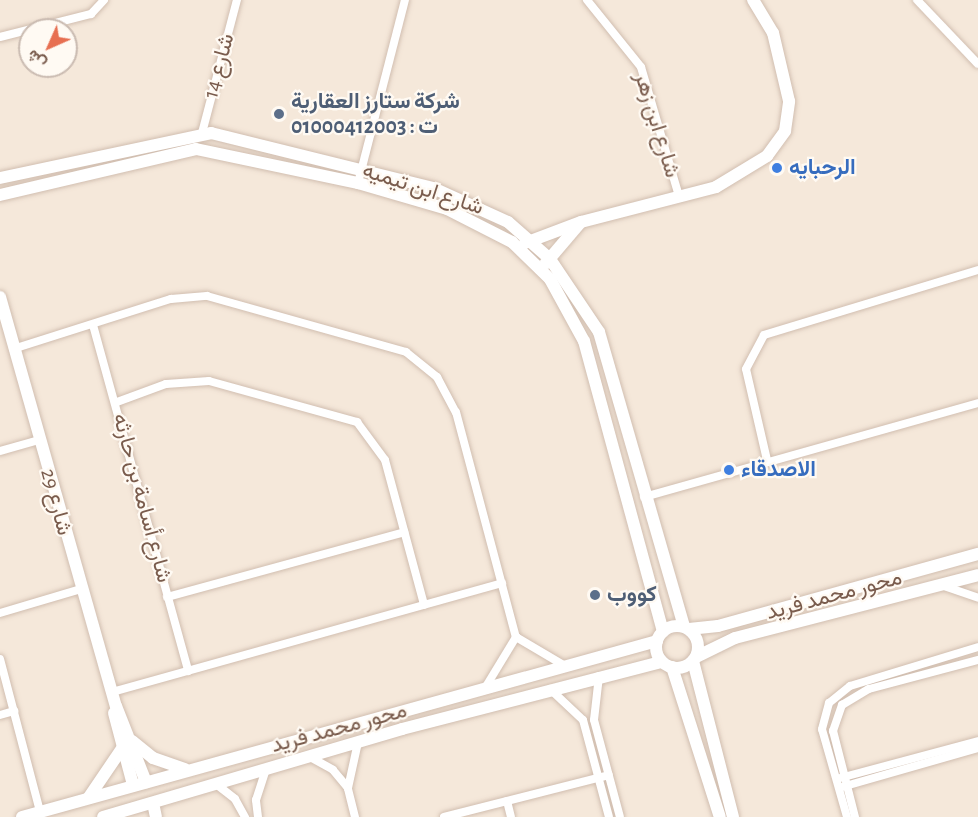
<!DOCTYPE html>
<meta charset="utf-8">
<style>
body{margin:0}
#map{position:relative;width:978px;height:817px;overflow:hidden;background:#fdf6ec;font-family:"Alegreya Sans",Vazirmatn,sans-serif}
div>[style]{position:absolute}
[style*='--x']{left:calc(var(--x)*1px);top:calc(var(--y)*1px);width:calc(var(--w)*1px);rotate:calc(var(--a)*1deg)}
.residential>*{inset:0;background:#f5e8da}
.roads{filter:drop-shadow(0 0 2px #d1beb0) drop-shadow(0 0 2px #d1beb0)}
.street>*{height:8px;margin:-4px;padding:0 4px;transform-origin:4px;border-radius:4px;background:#fff}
.secondary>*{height:12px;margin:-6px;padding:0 6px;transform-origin:6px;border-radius:6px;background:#fff}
.secondary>.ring{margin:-6px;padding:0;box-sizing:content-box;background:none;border:12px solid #fff;border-radius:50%}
.dots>*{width:16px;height:16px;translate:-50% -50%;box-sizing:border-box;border:3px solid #fffaf3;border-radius:50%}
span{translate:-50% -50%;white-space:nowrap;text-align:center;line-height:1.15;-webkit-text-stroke:4.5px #fffaf3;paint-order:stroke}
.street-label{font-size:22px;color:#7a5c4d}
.service-label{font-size:22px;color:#4e5e75;font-weight:700}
.left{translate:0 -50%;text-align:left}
.shop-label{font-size:22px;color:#366cbe;font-weight:700}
.north{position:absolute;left:18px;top:18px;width:60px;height:60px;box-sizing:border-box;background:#fffaf3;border:2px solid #cabbb1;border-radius:50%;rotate:225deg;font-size:16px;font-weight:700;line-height:24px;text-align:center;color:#7a5c4d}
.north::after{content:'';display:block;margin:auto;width:21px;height:27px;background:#e76f51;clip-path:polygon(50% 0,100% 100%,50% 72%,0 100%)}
</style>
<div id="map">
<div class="residential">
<div style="clip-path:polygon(evenodd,0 0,978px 0,978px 817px,0 817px,0 0,30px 30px,66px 30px,66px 66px,30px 66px,30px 30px)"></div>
</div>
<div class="roads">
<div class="street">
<div style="--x:587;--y:0;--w:86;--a:51.1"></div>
<div style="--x:641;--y:67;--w:134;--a:73.6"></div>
<div style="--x:917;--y:0;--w:88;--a:46.4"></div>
<div style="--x:0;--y:37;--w:94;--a:-14.2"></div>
<div style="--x:91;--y:14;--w:19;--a:-47"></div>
<div style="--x:202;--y:133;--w:138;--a:-75.3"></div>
<div style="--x:358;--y:183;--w:189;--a:-75.6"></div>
<div style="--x:93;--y:325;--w:359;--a:74.6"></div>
<div style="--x:13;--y:349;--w:166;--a:-17.6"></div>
<div style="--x:171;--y:299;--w:36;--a:-5"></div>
<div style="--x:207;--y:296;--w:207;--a:15.7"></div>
<div style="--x:406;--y:352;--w:40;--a:39"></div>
<div style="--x:437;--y:377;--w:40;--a:62"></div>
<div style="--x:456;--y:412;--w:233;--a:75.1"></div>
<div style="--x:117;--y:402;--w:52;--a:-20.2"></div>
<div style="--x:166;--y:384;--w:43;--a:-4"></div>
<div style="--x:209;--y:381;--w:154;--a:15.5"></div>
<div style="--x:357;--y:422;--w:47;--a:53.6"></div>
<div style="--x:385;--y:460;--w:150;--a:74.9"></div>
<div style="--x:0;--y:451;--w:41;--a:-15.8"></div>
<div style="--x:767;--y:460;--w:93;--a:-103"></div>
<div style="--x:746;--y:369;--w:38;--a:-62"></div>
<div style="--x:764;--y:335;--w:224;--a:-16.9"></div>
<div style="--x:644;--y:497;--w:347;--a:-15.7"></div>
<div style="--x:944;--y:586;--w:36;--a:19"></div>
<div style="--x:167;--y:597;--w:246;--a:-15.3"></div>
<div style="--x:0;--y:613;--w:84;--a:-16.5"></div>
<div style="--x:516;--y:637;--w:57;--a:30.6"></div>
<div style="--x:0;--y:659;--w:158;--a:75.3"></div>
<div style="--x:599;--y:676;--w:44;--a:96.5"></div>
<div style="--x:594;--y:720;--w:100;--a:75"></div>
<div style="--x:485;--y:688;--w:60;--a:-58.7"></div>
<div style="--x:550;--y:689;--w:45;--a:43.2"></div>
<div style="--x:583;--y:720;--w:100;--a:75"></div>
<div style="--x:112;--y:692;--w:405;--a:-15.6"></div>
<div style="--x:0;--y:715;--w:15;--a:-16"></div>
<div style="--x:310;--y:757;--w:26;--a:29"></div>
<div style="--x:333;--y:770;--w:23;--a:50"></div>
<div style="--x:840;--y:778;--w:143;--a:-15"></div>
<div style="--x:216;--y:784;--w:24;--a:38"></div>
<div style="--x:235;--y:799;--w:21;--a:61"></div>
<div style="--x:842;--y:787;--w:141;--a:-16"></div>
<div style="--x:507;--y:801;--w:16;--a:76"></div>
<div style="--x:258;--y:817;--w:17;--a:-97"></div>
<div style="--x:256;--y:800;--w:33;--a:-72"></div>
<div style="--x:355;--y:817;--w:30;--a:-104"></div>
<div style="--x:348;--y:788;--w:47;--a:-77.7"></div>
<div style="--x:444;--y:817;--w:170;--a:-14.3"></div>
<div style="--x:847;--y:817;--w:91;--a:-105.9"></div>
<div style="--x:822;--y:729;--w:27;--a:-75"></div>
<div style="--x:829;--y:703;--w:27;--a:-39"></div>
<div style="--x:850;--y:686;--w:134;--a:-16.9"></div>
<div style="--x:855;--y:817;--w:89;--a:-104.3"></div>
<div style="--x:833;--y:731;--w:28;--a:-71"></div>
<div style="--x:842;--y:705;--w:31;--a:-31"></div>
<div style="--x:869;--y:689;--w:113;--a:-14.9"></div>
</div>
<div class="secondary">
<div style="--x:0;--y:178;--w:216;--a:-12"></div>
<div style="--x:211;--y:133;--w:229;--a:13.9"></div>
<div style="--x:433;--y:188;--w:82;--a:24.4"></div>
<div style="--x:508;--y:222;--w:56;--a:41.4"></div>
<div style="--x:550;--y:259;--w:88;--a:56.1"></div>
<div style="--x:599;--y:332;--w:306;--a:73.9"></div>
<div style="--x:0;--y:195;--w:201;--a:-13.2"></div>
<div style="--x:196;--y:149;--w:166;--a:11.9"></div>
<div style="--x:358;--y:183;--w:93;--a:16.3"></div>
<div style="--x:447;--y:209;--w:73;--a:26.9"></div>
<div style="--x:512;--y:242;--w:53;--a:44.2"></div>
<div style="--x:550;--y:279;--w:71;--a:61.3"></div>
<div style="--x:584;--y:341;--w:301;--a:74.8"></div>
<div style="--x:525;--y:243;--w:60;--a:-20.6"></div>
<div style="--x:581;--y:222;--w:139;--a:-14.5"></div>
<div style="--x:716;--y:187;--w:60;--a:-31.3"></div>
<div style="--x:767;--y:156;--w:31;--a:-54"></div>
<div style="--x:785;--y:131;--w:30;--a:-82"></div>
<div style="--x:789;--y:101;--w:70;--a:-103.2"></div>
<div style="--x:773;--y:33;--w:39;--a:-121"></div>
<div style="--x:545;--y:264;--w:54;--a:-49.5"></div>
<div style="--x:0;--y:297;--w:425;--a:74.2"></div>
<div style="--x:116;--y:706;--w:82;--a:68.5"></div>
<div class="ring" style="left:656px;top:626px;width:30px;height:30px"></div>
<div style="--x:689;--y:629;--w:29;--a:-6"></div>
<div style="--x:718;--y:626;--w:270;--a:-15.5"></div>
<div style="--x:696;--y:657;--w:43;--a:-26"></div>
<div style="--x:735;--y:638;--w:251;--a:-14.5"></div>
<div style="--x:693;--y:661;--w:161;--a:75.6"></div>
<div style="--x:672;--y:667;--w:157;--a:72.3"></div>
<div style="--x:114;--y:713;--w:74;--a:75.2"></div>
<div style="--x:132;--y:741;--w:27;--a:39"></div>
<div style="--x:153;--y:758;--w:34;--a:19"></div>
<div style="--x:89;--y:797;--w:60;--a:-55.8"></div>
<div style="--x:153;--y:803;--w:14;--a:78"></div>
<div style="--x:22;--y:817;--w:659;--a:-15.49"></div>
<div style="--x:103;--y:817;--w:312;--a:-16.4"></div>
<div style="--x:402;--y:729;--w:268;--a:-14.5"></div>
</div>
</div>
<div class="dots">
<div style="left:279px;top:114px;background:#5c6f8a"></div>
<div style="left:777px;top:168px;background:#3f7fe0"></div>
<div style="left:729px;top:470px;background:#3f7fe0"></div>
<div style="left:595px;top:595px;background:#5c6f8a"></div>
</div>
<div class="street-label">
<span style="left:219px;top:66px;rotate:-75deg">شارع 14</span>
<span style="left:657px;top:125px;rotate:73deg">شارع ابن زهر</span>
<span style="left:423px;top:189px;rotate:18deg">شارع ابن تيميه</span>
<span style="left:142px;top:498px;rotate:75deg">شارع أسامة بن حارثه</span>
<span style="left:56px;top:502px;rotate:75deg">شارع 29</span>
<span style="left:834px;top:595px;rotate:-15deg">محور محمد فريد</span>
<span style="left:339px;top:728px;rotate:-15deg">محور محمد فريد</span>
</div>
<div class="service-label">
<span class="left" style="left:291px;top:114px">شركة ستارز العقارية<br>ت : 01000412003</span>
<span class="left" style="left:607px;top:595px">كووب</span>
</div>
<div class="shop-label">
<span class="left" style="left:789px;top:168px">الرحبايه</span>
<span class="left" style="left:741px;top:470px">الاصدقاء</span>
</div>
<div class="north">ش</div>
</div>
